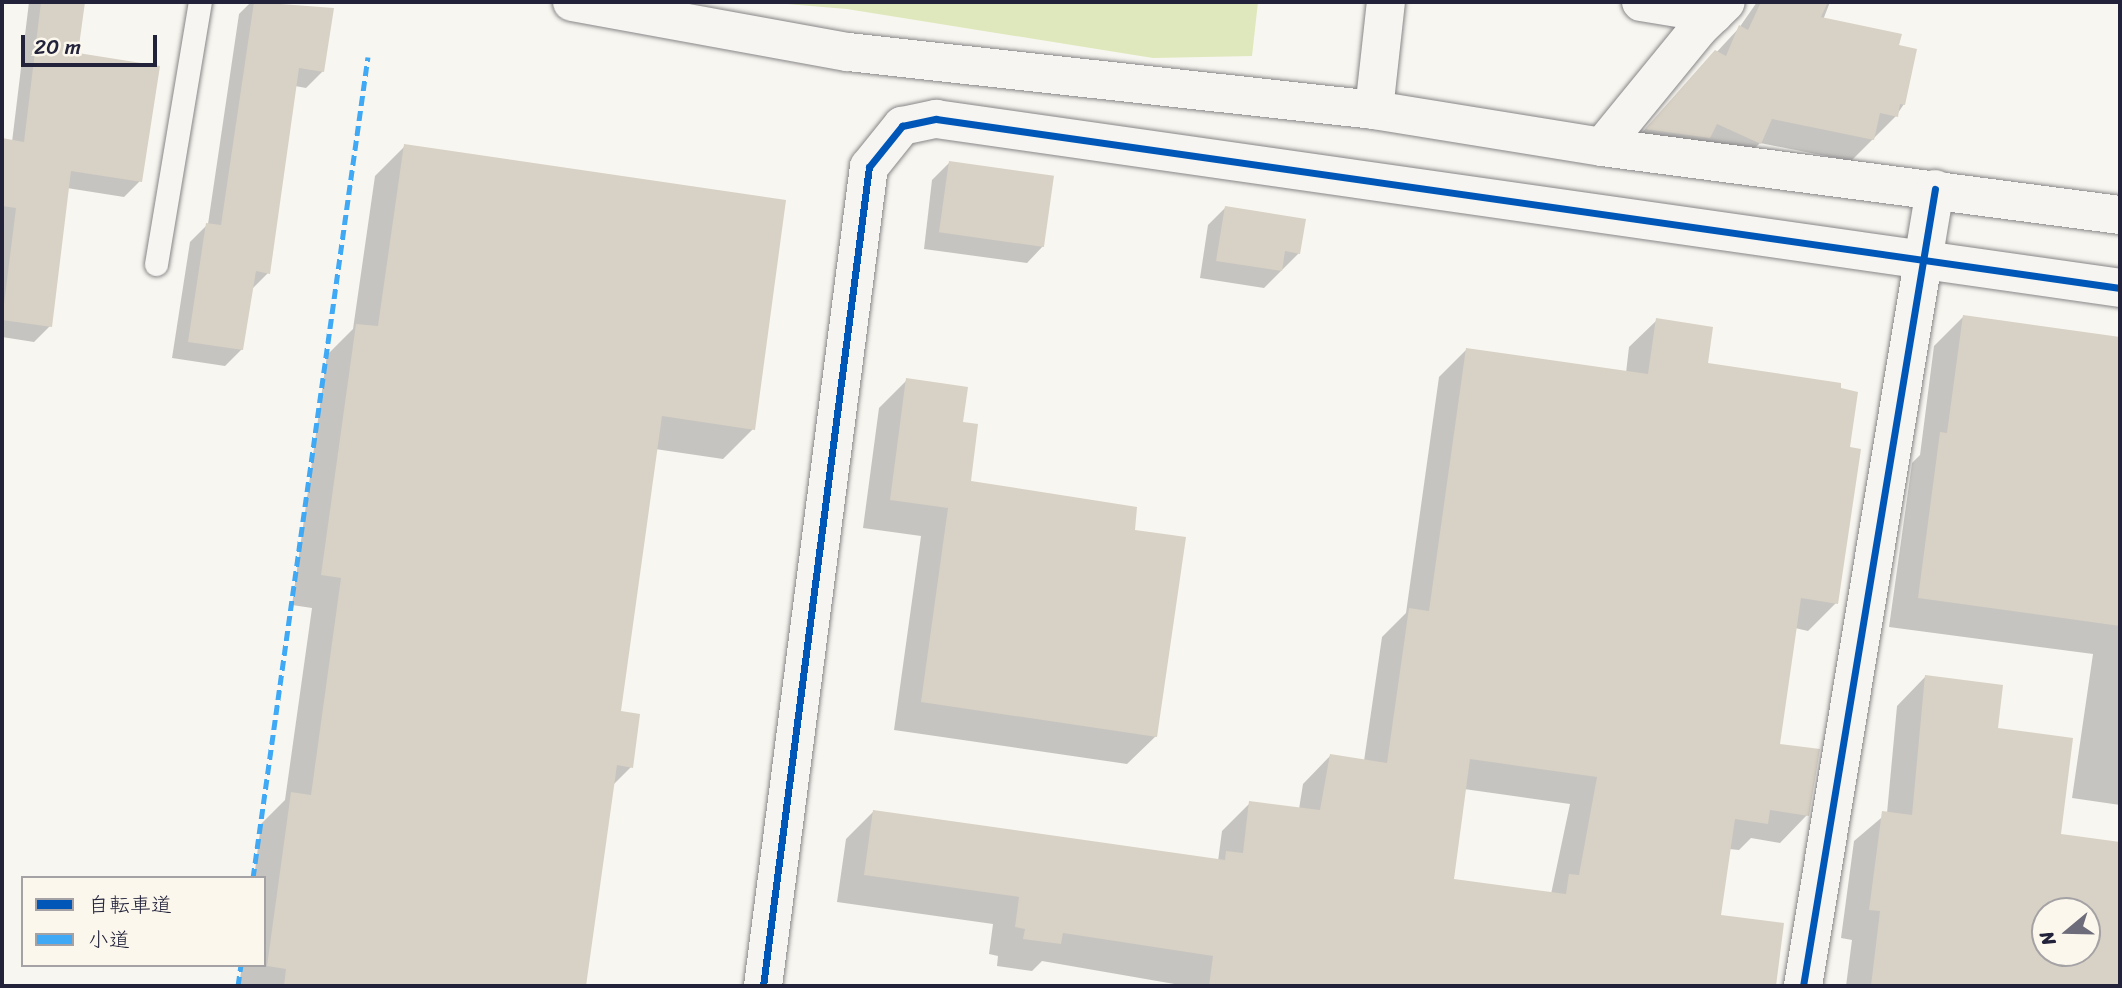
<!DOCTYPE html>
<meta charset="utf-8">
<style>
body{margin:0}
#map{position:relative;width:2122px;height:988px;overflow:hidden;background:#f8f6f0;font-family:Sriracha,"Klee One",sans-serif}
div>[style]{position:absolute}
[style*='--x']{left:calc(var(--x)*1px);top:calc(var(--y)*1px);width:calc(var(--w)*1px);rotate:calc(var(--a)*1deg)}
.green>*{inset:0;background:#dfe8bc}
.shadow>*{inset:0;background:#0003}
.building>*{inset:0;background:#d8d1c5;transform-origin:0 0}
.roads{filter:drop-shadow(0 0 2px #878688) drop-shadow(0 0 2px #878688)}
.lane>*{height:23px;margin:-11.5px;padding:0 11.5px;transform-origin:11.5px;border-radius:11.5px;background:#f6f5f1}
.street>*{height:38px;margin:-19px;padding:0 19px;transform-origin:19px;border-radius:19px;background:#f6f5f1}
.secondary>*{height:38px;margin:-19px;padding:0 19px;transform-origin:19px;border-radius:19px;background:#f6f5f1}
.quiet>*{height:5px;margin-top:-2.5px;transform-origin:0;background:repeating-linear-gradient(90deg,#3fa9f5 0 10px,transparent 0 15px)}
.cycleway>*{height:7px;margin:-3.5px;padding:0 3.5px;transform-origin:3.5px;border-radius:3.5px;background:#0057b8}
span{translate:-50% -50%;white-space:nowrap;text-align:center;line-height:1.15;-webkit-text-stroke:5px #fbf7ec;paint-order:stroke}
.frame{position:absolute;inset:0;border:4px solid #22223b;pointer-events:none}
.legend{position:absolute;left:21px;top:876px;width:245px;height:91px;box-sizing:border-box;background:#fbf7ec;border:2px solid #a4a2a5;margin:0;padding:9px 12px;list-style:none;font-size:21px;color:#22223b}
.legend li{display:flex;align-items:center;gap:14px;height:35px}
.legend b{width:35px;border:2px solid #a4a2a5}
.north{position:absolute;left:2031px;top:897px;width:70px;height:70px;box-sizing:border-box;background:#fbf7ec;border:2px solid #a4a2a5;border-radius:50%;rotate:251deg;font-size:19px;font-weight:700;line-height:28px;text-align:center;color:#22223b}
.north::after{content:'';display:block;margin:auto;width:24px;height:32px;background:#6d6c7a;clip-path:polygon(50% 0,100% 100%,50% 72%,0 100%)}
.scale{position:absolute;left:21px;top:35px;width:136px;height:32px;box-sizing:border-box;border:4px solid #22223b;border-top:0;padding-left:9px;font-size:21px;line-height:24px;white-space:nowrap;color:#22223b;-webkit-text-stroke:5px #fbf7ec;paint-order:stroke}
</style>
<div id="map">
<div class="green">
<div style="clip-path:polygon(763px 2px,1258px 2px,1252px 56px,1153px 58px,847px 9px)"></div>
</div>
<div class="shadow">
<div style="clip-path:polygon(29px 2px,84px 2px,76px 54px,140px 181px,124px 197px,67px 188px,50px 326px,34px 342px,2px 337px,2px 143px,12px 142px)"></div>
<div style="clip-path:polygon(251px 2px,332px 10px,323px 71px,306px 88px,295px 86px,268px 273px,251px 290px,242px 349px,225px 366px,172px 358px,190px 242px,208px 224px,239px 14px)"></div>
<div style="clip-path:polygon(1757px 2px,1830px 2px,1823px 20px,1897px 46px,1904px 104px,1896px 116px,1851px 161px,1760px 143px,1738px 165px,1625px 151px,1739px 28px)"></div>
<div style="clip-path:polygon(405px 146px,753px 429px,723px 459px,655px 449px,619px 713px,631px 767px,612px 786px,585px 986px,239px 986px,242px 965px,264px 965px,264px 878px,254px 878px,261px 824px,285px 800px,312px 608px,292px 605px,327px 355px,353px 329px,375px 176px)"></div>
<div style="clip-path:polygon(949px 163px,1044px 245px,1027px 263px,924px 249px,932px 180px)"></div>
<div style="clip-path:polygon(1225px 208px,1299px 253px,1264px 288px,1200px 278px,1208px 225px)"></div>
<div style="clip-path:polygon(1963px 317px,2120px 339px,2120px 805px,2072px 798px,2093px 654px,1889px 627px,1912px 463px,1920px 455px,1934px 346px)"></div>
<div style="clip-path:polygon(evenodd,1657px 320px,1706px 365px,1848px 449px,1836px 603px,1808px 631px,1795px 628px,1778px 746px,1807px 815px,1780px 843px,1751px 838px,1739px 850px,1729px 849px,1719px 916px,1782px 925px,1774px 986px,1186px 986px,1042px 961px,1032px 971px,997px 966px,998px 956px,989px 954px,993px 924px,837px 902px,846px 839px,873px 812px,1218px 861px,1222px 831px,1250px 803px,1299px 809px,1303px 784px,1330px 756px,1364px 761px,1382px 637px,1406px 613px,1439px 377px,1467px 349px,1626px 373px,1629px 347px,1657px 320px,1464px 789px,1570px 804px,1551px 894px,1452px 880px,1464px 789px)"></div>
<div style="clip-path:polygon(907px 380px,961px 424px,969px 483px,1133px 531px,1156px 736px,1127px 764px,894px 730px,921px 536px,863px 528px,879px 408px)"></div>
<div style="clip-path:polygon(evenodd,1925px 677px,1996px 729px,2059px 835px,2120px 844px,2120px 986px,1846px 986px,1852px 940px,1841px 938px,1854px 841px,1887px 813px,1897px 706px,1925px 677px,2045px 911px,2087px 911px,2087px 953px,2045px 953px,2045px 911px)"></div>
</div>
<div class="building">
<div style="clip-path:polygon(41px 2px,85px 2px,78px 53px,160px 66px,142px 182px,71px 171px,52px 327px,2px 320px,16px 208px,2px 206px,2px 138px,24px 142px)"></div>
<div style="clip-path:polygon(254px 2px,334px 8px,324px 72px,299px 68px,270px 274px,256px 271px,243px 350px,188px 342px,206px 223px,221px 225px)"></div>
<div style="clip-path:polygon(1761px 2px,1828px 2px,1821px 17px,1902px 34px,1899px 45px,1917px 49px,1905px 105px,1900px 104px,1898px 117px,1880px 113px,1874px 140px,1772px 119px,1761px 144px,1717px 124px,1710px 138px,1645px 129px,1715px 50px,1726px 56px,1739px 25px,1748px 30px)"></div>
<div style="clip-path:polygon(404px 144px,786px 200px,755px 430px,662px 416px,621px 711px,640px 714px,633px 768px,617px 765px,586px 986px,284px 986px,286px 969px,267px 966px,291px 792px,311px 795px,341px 578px,321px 575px,356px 324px,378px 326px)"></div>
<div style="left:949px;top:161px;width:106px;height:72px;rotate:8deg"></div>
<div style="clip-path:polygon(1225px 206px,1306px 219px,1300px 254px,1285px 251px,1282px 271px,1216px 261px)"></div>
<div style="clip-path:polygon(1963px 315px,2120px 337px,2120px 626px,1918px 598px,1940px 432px,1947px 433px)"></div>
<div style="clip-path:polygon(evenodd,1656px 318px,1713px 327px,1708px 363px,1841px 383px,1841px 388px,1858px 392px,1850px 447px,1861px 449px,1838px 604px,1801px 598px,1780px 744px,1820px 749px,1809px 816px,1770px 810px,1768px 824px,1735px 819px,1721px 915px,1784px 923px,1776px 986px,1209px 986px,1213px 956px,1063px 933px,1061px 944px,1023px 939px,1025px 929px,1015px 927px,1019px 897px,864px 875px,873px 810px,1225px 860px,1226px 851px,1243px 853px,1249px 801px,1320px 810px,1330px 754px,1387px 763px,1409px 608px,1429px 611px,1466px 348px,1648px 374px,1656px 318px,1470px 759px,1597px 777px,1579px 875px,1569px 874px,1566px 894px,1454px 879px,1470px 759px)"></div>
<div style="clip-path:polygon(906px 378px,968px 387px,963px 422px,978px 424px,971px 481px,1137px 507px,1135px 530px,1186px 537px,1157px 737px,921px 702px,948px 508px,890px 500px)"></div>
<div style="clip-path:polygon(evenodd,1925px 675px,2003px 685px,1998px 728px,2073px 738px,2061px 834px,2120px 842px,2120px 986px,1871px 986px,1880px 911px,1869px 910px,1882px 811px,1912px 815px,1925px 675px,2045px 911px,2087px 911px,2087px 953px,2045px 953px,2045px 911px)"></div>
</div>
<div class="roads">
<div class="lane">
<div style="--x:156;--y:264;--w:266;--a:-80.5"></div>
</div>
<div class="street">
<div style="--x:572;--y:2;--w:280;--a:10.3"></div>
<div style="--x:848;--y:52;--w:529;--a:6.29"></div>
<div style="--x:1374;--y:110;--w:231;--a:9.2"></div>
<div style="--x:1602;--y:147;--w:522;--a:7.48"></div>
<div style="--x:1641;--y:2;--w:74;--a:9.3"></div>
<div style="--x:1374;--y:110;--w:109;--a:-83.7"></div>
<div style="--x:1602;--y:147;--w:154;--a:-50.8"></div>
<div style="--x:1699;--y:28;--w:37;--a:-44"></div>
<div style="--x:1923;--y:261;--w:73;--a:-80.5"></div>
<div style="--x:763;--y:986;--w:826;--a:-82.63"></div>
<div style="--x:869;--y:167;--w:53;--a:-51.2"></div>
<div style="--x:902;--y:126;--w:35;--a:-12"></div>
<div style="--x:936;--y:119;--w:1196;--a:8.12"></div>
</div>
<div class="secondary">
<div style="--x:1803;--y:986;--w:735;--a:-80.6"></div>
</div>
</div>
<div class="quiet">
<div style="--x:253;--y:878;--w:829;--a:-82.03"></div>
<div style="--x:238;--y:986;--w:21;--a:-82"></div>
</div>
<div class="cycleway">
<div style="--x:763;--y:986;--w:826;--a:-82.63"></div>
<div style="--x:869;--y:167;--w:53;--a:-51.2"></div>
<div style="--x:902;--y:126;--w:35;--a:-12"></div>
<div style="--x:936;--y:119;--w:1196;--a:8.12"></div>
<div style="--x:1803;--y:986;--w:808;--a:-80.6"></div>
</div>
<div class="frame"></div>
<ul class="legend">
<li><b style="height:9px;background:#0057b8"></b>自転車道</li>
<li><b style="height:9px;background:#3fa9f5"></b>小道</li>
</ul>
<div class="north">N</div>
<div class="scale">20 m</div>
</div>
